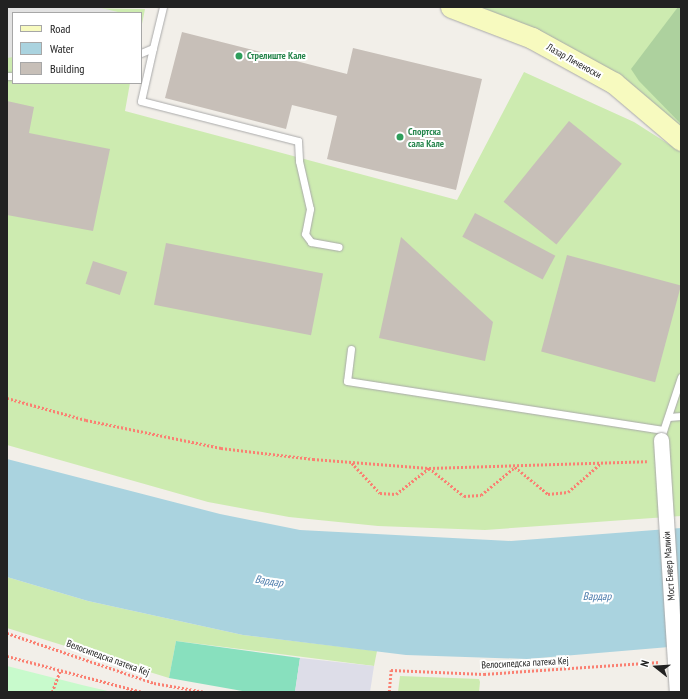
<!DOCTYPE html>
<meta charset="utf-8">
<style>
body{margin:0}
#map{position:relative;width:688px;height:699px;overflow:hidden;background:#f2efe9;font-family:"PT Sans Narrow",sans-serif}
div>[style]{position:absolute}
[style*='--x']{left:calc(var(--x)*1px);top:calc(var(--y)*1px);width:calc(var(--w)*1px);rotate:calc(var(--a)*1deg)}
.grass>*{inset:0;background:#cdebb0}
.forest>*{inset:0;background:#add19e}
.park>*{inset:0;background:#c8facc}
.pitch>*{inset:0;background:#88e0be}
.parking>*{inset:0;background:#e2e2e2}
.plaza>*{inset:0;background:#dddde8}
.water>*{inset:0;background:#aad3df}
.building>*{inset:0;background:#c7bfb8;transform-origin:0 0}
.path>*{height:2.5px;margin-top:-1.25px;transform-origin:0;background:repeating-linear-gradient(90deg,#fa8072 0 2px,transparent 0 4px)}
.roads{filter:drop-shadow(0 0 1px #a9a9a9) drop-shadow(0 0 1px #a9a9a9)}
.lane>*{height:7px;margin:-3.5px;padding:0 3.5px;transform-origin:3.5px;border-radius:3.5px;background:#fff}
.secondary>*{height:21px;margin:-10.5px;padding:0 10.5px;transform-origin:10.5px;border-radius:10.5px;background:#f7fabf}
.bridges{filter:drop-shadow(0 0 1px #a9a9a9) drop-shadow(0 0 1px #a9a9a9)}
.street-bridge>*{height:15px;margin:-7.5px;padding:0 7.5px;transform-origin:7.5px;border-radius:7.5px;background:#fff}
.dots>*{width:11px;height:11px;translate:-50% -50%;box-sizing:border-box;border:2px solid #fff;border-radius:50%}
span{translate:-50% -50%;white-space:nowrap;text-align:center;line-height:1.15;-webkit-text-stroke:4px #fff;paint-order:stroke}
.leisure-label{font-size:10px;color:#27864d;font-weight:700}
.left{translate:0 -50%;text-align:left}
.street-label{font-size:10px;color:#222}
.water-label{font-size:11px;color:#4a7aab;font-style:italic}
.frame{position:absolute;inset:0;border:8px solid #222;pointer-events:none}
.legend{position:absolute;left:12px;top:12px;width:130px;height:72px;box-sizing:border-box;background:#fff;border:1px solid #a7a7a7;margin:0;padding:5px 7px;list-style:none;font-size:12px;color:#222}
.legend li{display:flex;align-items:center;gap:8px;height:20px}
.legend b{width:20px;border:1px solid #a7a7a7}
.north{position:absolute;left:636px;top:647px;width:40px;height:40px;-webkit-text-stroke:3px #fff;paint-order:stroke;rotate:287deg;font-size:11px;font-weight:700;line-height:16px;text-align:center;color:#222}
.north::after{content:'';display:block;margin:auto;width:14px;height:18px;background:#222;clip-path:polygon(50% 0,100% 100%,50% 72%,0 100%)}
</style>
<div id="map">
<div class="grass">
<div style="clip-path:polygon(7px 7px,145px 9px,141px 29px,141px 13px,13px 13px,13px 83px,130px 83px,125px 111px,457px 200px,524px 72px,634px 122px,681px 152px,681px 516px,485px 530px,378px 526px,289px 517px,208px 502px,7px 445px)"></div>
<div style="clip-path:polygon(474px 7px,681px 7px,681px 134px)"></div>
<div style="clip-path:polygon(7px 577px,88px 601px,243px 635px,377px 651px,374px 666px,176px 641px,169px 678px,7px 628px)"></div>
<div style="clip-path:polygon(400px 676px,479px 679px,480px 682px,479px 692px,398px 692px)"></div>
</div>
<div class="forest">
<div style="clip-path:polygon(678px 7px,681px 7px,681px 124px,639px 81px,631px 69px)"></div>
</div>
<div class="park">
<div style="clip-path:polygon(7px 666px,82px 685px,112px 692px,7px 692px)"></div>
</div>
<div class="pitch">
<div style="clip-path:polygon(176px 641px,300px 658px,295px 692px,248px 692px,169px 678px)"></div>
</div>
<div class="parking">
<div style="clip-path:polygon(7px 7px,97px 7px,118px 12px,13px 13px,13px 57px,7px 58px)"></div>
</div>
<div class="plaza">
<div style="clip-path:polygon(300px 658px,374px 666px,370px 692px,295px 692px)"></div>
</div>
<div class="water">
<div style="clip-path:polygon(7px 459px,220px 514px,300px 530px,511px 541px,681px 528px,681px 646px,527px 659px,406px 655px,243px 635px,88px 601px,7px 577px)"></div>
</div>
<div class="building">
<div style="clip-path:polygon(182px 32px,347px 74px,353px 48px,482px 79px,456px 190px,327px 159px,337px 116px,292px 105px,286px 129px,165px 98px)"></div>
<div style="clip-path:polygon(7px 101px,34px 107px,29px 133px,110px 149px,93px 231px,7px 215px)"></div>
<div style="left:569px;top:121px;width:68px;height:104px;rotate:39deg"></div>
<div style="left:475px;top:213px;width:91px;height:27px;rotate:28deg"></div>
<div style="clip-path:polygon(401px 237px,493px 322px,485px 361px,379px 338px)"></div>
<div style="left:166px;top:243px;width:160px;height:63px;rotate:11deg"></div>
<div style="left:567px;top:255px;width:118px;height:100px;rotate:15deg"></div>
<div style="left:93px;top:261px;width:36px;height:24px;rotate:18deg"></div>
</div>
<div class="path">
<div style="--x:7;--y:398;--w:82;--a:15.6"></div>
<div style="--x:86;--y:420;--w:138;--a:11.7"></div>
<div style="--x:221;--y:448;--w:93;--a:6.8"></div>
<div style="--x:313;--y:459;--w:116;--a:4.4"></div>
<div style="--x:429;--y:468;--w:218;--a:-1.8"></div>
<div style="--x:352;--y:463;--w:41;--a:47"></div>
<div style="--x:380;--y:493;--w:16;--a:4"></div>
<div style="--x:396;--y:494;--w:42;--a:-38.2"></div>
<div style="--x:429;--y:468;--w:45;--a:38.7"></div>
<div style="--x:464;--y:496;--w:17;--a:-3"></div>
<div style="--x:481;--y:495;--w:44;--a:-39.5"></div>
<div style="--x:515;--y:467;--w:43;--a:39.3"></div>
<div style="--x:548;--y:494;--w:20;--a:-6"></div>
<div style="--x:568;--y:492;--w:43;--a:-41.2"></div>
<div style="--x:7;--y:633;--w:155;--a:18.8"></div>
<div style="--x:154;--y:683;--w:52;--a:10"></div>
<div style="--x:7;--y:656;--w:140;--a:14.9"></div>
<div style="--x:52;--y:692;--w:22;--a:-69"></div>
<div style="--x:389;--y:692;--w:22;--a:-85"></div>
<div style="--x:391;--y:670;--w:93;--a:2.5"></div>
<div style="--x:484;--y:674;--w:176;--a:-3.9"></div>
</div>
<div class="roads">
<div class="lane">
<div style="--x:153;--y:48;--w:54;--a:102.8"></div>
<div style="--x:141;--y:101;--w:162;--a:14.3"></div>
<div style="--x:298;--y:141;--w:20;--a:87"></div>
<div style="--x:299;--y:161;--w:49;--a:77.1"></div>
<div style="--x:310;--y:209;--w:25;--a:101"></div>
<div style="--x:305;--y:234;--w:10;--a:53"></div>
<div style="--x:311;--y:242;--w:28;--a:10"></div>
<div style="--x:141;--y:53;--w:13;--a:-23"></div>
<div style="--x:153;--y:48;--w:42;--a:-76.3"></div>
<div style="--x:7;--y:76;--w:6;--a:0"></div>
<div style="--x:351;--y:349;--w:32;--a:97"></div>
<div style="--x:347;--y:381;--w:320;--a:8.8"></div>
<div style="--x:669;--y:417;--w:12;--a:-5"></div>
<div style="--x:662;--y:434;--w:60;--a:-71.6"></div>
</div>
<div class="secondary">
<div style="--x:451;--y:7;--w:87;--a:20.9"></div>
<div style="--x:532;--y:38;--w:94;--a:28.8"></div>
<div style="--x:614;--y:83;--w:88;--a:40.4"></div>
</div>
</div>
<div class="bridges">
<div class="street-bridge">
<div style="--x:661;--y:440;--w:253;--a:86.4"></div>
</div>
</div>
<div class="dots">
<div style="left:239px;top:56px;background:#2e9e5b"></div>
<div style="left:400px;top:137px;background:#2e9e5b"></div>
</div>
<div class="leisure-label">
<span class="left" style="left:247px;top:56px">Стрелиште Кале</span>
<span class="left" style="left:408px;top:137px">Спортска<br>сала Кале</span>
</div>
<div class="street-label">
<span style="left:574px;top:61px;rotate:29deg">Лазар Личеноски</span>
<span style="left:669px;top:566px;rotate:-94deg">Мост Енвер Малиќи</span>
<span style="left:108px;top:658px;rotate:20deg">Велосипедска патека Кеј</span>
<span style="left:525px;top:663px;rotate:-3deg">Велосипедска патека Кеј</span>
</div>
<div class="water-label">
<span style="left:269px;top:581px;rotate:9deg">Вардар</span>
<span style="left:597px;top:596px">Вардар</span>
</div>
<div class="frame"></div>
<ul class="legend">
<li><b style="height:5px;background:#f7fabf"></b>Road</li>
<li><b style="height:11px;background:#aad3df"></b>Water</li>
<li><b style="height:11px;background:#c7bfb8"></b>Building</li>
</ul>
<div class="north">N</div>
</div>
